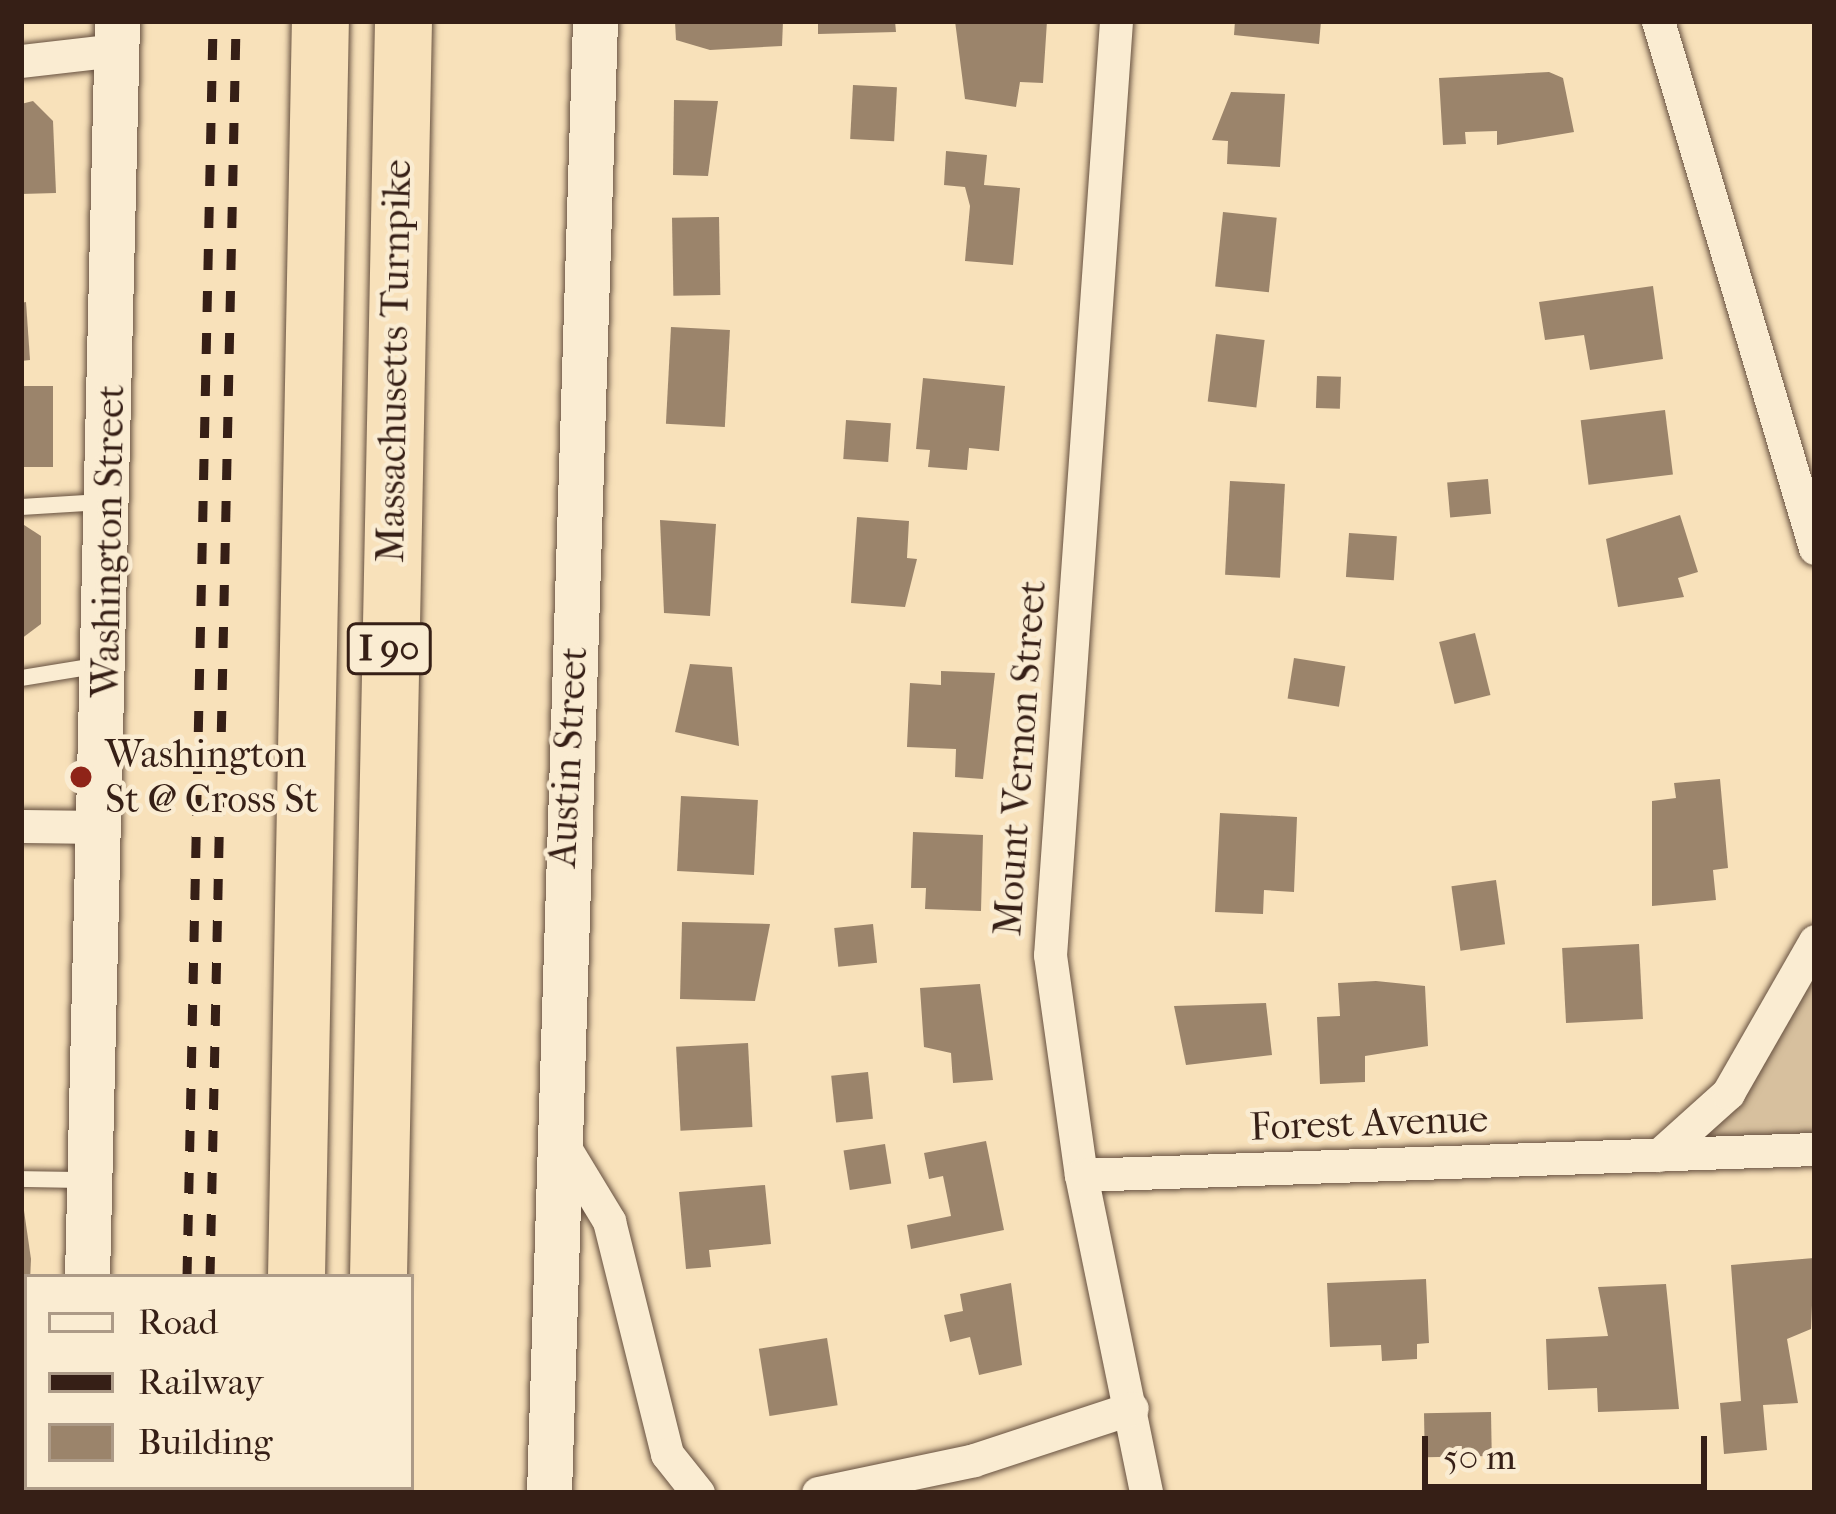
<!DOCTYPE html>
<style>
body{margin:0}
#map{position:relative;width:1836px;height:1514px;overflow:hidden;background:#f8e1ba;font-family:"IM FELL French Canon",serif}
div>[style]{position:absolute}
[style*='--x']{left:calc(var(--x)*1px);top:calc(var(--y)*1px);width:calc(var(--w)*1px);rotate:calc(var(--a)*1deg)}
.green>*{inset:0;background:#d7c09e}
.building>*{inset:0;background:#9b846b;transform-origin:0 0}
.roads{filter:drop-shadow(0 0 3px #66503f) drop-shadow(0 0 3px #66503f)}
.service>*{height:16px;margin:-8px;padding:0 8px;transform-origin:8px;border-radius:8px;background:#faecd2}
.minor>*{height:33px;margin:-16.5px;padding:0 16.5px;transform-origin:16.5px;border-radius:16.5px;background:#faecd2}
.secondary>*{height:45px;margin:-22.5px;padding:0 22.5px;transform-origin:22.5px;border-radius:22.5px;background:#faecd2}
.motorway>*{height:57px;margin:-28.5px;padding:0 28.5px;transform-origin:28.5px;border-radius:28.5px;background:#f8e1ba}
.rail>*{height:9px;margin-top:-4.5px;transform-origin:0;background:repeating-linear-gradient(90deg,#361f16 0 21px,transparent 0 42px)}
.dots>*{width:33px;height:33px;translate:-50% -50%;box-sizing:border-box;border:6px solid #faecd2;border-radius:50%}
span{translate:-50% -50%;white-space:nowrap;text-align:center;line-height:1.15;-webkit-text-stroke:9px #faecd2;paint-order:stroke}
.shield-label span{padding:3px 9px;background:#faecd2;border:3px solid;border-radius:9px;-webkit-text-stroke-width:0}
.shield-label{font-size:36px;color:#361f16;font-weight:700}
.street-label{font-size:39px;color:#361f16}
.poi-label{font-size:39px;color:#361f16}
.left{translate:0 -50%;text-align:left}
.frame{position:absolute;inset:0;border:24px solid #361f16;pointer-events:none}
.legend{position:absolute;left:24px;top:1274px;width:390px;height:216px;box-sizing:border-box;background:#faecd2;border:3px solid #ac9a87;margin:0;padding:15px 21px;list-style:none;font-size:36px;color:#361f16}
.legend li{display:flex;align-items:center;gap:24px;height:60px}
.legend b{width:60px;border:3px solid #ac9a87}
.scale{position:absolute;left:1422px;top:1436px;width:285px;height:54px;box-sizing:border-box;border:6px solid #361f16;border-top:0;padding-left:15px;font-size:36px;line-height:42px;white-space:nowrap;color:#361f16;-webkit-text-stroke:9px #faecd2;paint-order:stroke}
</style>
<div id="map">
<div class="green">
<div style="clip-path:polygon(1815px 941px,1815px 1149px,1659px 1155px,1696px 1129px)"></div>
</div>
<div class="building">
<div style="clip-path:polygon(675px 21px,783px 21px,782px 46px,710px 50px,676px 40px)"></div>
<div style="clip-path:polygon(818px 21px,895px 21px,896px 32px,818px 34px)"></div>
<div style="clip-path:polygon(955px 21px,1047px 21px,1043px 83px,1020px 82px,1016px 107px,965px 99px)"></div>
<div style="clip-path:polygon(1235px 21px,1321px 21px,1319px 44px,1234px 35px)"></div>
<div style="clip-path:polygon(1549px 72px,1563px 78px,1574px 132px,1497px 145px,1497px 131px,1465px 132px,1466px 144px,1443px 145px,1439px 78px)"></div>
<div style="left:853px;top:85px;width:44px;height:54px;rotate:3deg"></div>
<div style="clip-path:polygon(1231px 92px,1285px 94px,1280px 167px,1227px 164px,1228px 141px,1212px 140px)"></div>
<div style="clip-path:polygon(674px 100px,718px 101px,708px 176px,673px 175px)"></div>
<div style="clip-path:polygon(33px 101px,53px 121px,56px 193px,21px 194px,21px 104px)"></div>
<div style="clip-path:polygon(946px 151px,987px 155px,984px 185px,1020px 188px,1013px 265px,965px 261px,970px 206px,965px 187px,944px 185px)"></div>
<div style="left:1223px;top:212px;width:54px;height:75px;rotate:6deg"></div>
<div style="left:719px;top:217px;width:78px;height:47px;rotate:89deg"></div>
<div style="clip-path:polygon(1653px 286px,1663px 359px,1590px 370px,1584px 335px,1545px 340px,1539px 302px)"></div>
<div style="clip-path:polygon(26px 302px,30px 360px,21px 361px,21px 303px)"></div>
<div style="left:671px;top:327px;width:59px;height:97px;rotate:3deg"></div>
<div style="left:1216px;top:334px;width:49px;height:68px;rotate:7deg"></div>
<div style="left:1317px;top:376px;width:24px;height:32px;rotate:2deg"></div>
<div style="clip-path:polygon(923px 378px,1005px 386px,999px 451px,969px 448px,967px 470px,928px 467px,930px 450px,916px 449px)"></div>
<div style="left:53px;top:386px;width:81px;height:32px;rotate:90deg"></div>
<div style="left:1665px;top:410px;width:65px;height:85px;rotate:83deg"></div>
<div style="left:846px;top:420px;width:45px;height:39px;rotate:4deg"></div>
<div style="left:1488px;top:479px;width:35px;height:41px;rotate:85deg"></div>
<div style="left:1230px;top:481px;width:55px;height:94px;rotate:3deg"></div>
<div style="clip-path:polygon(1680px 515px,1698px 572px,1678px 578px,1684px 597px,1618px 607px,1606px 539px)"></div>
<div style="clip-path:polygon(857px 517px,909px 521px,907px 558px,917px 559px,905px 607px,851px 603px)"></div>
<div style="clip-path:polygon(660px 520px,716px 524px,710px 616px,664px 613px)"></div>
<div style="clip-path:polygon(21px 523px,41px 536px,41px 624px,21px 639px)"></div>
<div style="left:1349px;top:533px;width:48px;height:44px;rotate:4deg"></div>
<div style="left:1475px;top:633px;width:64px;height:37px;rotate:76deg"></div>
<div style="left:1294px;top:658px;width:52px;height:41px;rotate:9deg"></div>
<div style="clip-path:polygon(690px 664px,732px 667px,739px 746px,675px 732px)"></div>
<div style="clip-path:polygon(941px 671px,995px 673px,983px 779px,955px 777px,956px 749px,907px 747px,910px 683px,941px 685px)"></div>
<div style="clip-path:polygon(1720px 779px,1728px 868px,1713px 870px,1716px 900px,1652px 906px,1652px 801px,1676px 798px,1674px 783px)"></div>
<div style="left:681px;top:796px;width:77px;height:75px;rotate:3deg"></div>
<div style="clip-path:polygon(1220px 813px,1297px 817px,1294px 892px,1264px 890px,1263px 914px,1215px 912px)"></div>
<div style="clip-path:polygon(913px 832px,983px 835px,981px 911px,925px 909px,926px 888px,911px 888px)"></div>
<div style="left:1496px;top:880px;width:65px;height:45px;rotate:82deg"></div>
<div style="clip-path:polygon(682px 922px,770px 924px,755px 1001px,680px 999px)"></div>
<div style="left:873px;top:924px;width:39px;height:39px;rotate:84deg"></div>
<div style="left:1639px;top:944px;width:75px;height:77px;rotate:87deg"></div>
<div style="clip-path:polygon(1376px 981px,1425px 986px,1428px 1046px,1365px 1056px,1365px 1082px,1320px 1084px,1317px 1017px,1340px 1016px,1338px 983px)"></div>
<div style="clip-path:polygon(980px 984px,993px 1080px,953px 1083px,951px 1053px,924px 1047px,920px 988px)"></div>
<div style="clip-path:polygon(1266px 1003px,1272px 1055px,1186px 1065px,1174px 1006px)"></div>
<div style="left:748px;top:1043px;width:84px;height:72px;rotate:87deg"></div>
<div style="left:868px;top:1072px;width:47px;height:37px;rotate:84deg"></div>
<div style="clip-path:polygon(986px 1141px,1004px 1230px,911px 1249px,907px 1225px,951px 1216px,943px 1176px,929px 1179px,924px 1153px)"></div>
<div style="left:885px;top:1144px;width:40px;height:42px;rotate:81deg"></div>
<div style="clip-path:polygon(765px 1185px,771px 1244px,709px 1250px,711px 1267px,686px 1269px,679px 1192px)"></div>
<div style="clip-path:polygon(21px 1190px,31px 1259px,27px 1348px,21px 1348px)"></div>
<div style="clip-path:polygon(1814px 1258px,1811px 1329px,1787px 1339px,1798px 1403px,1763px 1405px,1767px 1450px,1724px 1454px,1720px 1403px,1741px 1401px,1731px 1265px)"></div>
<div style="clip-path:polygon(1426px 1279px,1429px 1343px,1417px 1344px,1417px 1359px,1382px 1361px,1381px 1345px,1330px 1347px,1327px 1283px)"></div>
<div style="clip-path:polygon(1011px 1283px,1022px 1365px,979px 1375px,970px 1337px,950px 1342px,944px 1315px,963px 1311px,960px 1294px)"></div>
<div style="clip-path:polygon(1666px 1284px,1679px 1409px,1598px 1412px,1597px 1388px,1548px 1390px,1546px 1339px,1608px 1336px,1598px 1287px)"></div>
<div style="left:827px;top:1338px;width:68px;height:69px;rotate:81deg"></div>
<div style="left:1491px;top:1412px;width:44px;height:67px;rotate:89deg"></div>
</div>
<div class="roads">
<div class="service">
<div style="--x:21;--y:507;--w:81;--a:-3.5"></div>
<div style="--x:21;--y:678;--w:80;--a:-9.3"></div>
<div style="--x:21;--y:1179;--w:65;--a:0.9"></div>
</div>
<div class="minor">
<div style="--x:1116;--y:21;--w:936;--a:94.04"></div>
<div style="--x:1050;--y:955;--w:222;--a:82"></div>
<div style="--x:1081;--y:1175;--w:325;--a:78.4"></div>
<div style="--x:1658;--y:21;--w:550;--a:73.41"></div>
<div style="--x:21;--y:61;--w:96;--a:-6.6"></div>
<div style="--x:21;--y:826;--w:83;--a:0.7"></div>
<div style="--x:560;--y:1140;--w:95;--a:58.8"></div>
<div style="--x:609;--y:1221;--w:240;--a:76"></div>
<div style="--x:667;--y:1454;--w:50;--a:51.5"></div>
<div style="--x:1659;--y:1155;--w:93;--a:-41.9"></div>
<div style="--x:1728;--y:1093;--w:175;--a:-60.2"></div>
<div style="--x:1081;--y:1175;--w:734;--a:-2.03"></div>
<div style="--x:818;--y:1493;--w:159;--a:-11.9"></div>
<div style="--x:974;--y:1460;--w:166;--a:-18.2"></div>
</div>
<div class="secondary">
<div style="--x:87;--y:1277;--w:1256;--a:-88.63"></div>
<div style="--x:82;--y:1493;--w:6;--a:-90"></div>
<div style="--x:549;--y:1493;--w:1473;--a:-88.21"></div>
</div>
<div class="motorway">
<div style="--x:296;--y:1277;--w:1256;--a:-88.91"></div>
<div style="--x:378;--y:1277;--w:1256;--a:-88.86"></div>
<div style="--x:292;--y:1493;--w:6;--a:-81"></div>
<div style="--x:375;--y:1493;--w:6;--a:-90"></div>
</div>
</div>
<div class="rail">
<div style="--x:187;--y:1277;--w:1256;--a:-88.81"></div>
<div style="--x:210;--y:1277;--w:1256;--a:-88.81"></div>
<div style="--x:183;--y:1493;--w:6;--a:-90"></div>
<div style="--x:206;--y:1493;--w:6;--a:-90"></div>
</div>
<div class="dots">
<div style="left:81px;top:777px;background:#8f2418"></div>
</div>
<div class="shield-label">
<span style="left:389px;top:649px">I 90</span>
</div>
<div class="street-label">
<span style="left:394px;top:361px;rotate:-89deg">Massachusetts Turnpike</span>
<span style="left:108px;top:541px;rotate:-89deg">Washington Street</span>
<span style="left:568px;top:757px;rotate:-87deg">Austin Street</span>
<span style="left:1020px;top:758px;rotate:-86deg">Mount Vernon Street</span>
<span style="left:1369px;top:1123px;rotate:-2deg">Forest Avenue</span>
</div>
<div class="poi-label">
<span class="left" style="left:105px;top:777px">Washington<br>St @ Cross St</span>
</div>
<div class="frame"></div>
<ul class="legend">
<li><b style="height:15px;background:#faecd2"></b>Road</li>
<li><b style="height:15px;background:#361f16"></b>Railway</li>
<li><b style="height:33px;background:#9b846b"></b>Building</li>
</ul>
<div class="scale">50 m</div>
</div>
